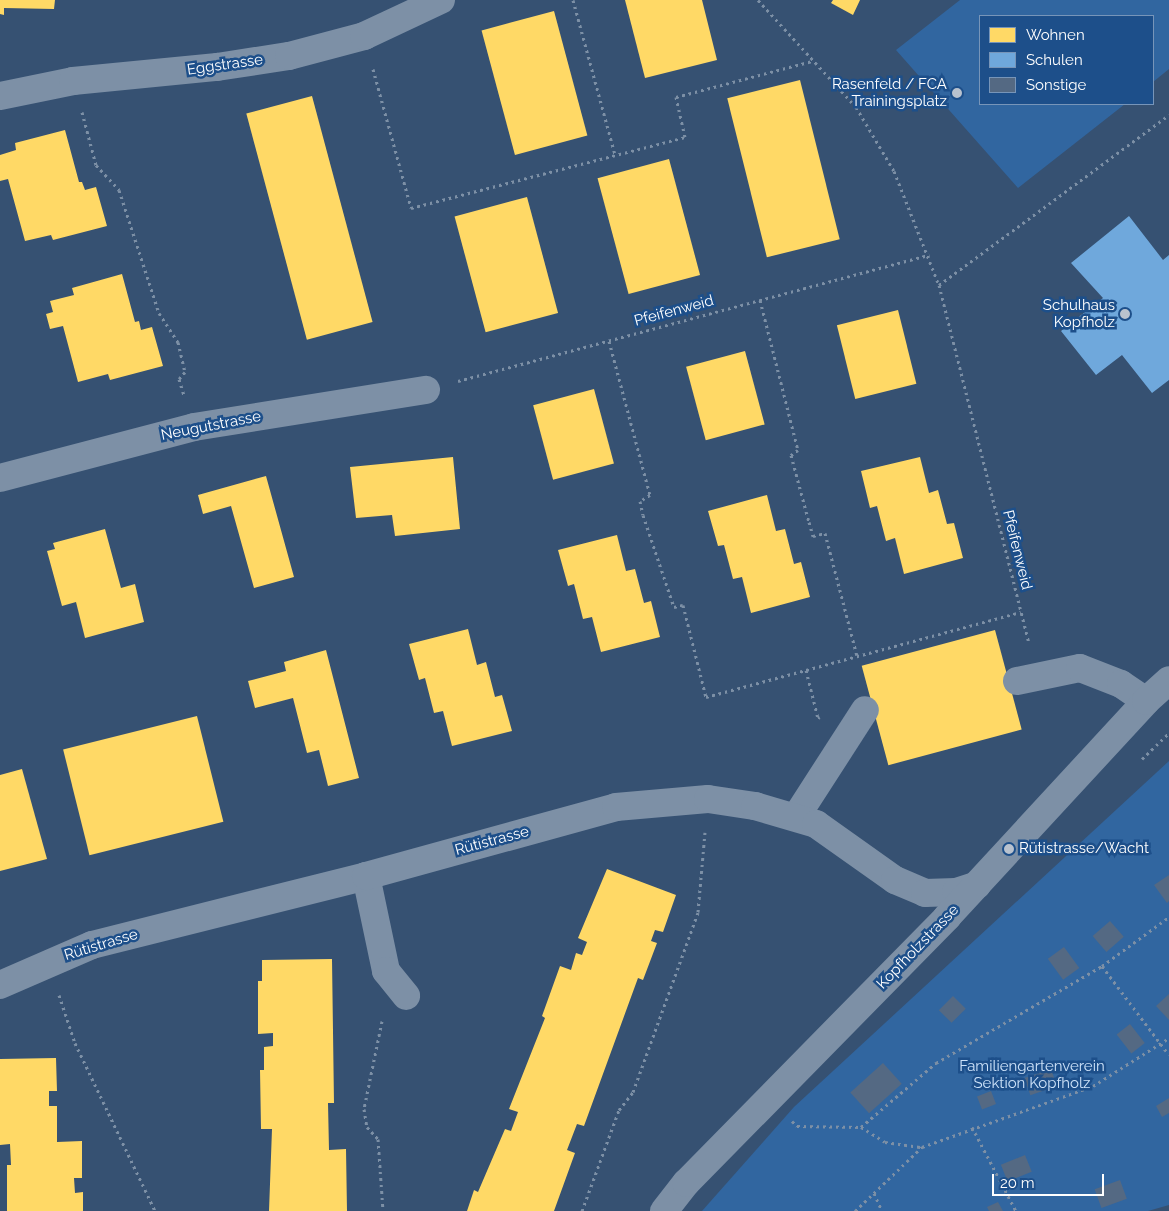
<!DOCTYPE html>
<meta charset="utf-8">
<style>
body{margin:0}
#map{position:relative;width:1169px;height:1211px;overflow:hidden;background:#365172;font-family:Raleway,sans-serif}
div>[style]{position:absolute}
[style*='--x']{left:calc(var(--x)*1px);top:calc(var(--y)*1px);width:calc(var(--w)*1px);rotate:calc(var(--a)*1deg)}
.green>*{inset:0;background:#3166a0}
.homes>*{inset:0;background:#ffd966;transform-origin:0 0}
.schools>*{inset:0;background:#6fa8dc}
.building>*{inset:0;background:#546983;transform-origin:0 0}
.path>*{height:3px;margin-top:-1.5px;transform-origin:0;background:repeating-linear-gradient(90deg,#7d90a6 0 2.5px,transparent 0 6.5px)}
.minor>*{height:28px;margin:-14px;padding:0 14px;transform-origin:14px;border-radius:14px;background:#7d90a6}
.dots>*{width:14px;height:14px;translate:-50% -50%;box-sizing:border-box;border:2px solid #1d4f8a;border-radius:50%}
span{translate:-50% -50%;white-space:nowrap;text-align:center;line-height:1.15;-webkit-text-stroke:5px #1d4f8a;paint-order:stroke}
.street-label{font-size:15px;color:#fff}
.poi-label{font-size:15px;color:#fff}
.right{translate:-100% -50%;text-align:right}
.left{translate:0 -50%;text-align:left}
.park-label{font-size:15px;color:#cde2f9}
.legend{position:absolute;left:979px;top:15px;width:175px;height:90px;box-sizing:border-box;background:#1d4f8a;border:1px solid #7795b9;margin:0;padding:6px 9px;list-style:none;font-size:15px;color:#fff}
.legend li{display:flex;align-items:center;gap:10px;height:25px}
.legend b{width:25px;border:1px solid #7795b9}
.scale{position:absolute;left:992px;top:1174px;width:112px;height:22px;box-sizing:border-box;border:2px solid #fff;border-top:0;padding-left:6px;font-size:15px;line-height:18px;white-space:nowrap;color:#fff;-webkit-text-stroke:4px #1d4f8a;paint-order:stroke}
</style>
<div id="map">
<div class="green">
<div style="clip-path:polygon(960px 0,1169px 0,1169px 69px,1153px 82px,1153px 16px,980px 16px,980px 104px,1125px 104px,1018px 188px,896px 50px)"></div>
<div style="clip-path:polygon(1169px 761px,1169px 1205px,1148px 1211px,702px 1211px,794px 1107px)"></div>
</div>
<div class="homes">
<div style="clip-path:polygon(0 0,55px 0,54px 9px,4px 8px,4px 15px,0 14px)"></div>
<div style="clip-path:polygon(625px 0,702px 0,717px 60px,645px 78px)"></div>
<div style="clip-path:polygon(833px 0,860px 0,853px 15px,831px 3px)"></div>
<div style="left:554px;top:11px;width:129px;height:75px;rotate:75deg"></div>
<div style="left:800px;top:80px;width:164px;height:75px;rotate:76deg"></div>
<div style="left:312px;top:96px;width:234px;height:68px;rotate:75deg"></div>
<div style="clip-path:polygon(65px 130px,79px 182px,82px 182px,85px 190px,96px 187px,107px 226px,53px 240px,51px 235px,25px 241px,8px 179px,0 181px,0 155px,16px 150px,15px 143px)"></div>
<div style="left:669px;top:159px;width:120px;height:74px;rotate:75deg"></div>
<div style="left:527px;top:197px;width:120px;height:75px;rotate:75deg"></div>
<div style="clip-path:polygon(122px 274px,135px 322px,139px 321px,141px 330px,152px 327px,163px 366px,110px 380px,108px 374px,78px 382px,63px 326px,50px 329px,46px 314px,53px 312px,50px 301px,74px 295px,72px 288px)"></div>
<div style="left:898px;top:310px;width:76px;height:63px;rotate:76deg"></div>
<div style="left:745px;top:351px;width:76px;height:61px;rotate:75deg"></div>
<div style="left:594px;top:389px;width:77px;height:63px;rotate:75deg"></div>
<div style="clip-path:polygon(453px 457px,460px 529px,395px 536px,392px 515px,356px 518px,350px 467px)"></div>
<div style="clip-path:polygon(920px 457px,929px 493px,938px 490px,947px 524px,954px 523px,963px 558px,904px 574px,895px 538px,886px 541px,877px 506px,870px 508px,861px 471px)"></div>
<div style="clip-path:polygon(266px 476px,294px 577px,254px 588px,231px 506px,203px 514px,198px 495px)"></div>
<div style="clip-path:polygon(767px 495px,776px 531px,785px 529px,794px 564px,801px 562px,810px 597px,751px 613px,742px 577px,733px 579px,724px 545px,718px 546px,708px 511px)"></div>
<div style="clip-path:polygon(105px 529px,121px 588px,135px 584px,144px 622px,85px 638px,76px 602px,62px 606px,47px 551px,55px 549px,53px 543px)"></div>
<div style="clip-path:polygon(617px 535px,626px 571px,635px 569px,644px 603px,651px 601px,660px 637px,601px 652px,592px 617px,583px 619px,574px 584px,568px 586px,558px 550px)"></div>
<div style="clip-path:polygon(468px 629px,477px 665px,486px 662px,495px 697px,502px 695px,512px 731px,452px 746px,443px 711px,434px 713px,425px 678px,419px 680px,409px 644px)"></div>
<div style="left:995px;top:630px;width:103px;height:138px;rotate:75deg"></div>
<div style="clip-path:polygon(326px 650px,359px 778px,328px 786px,319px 750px,307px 753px,293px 698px,255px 708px,248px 681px,286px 671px,284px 662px)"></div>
<div style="left:197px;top:716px;width:109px;height:138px;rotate:76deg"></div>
<div style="clip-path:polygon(22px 769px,47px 859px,0 871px,0 775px)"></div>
<div style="clip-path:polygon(607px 869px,676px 895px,663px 932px,655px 930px,651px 941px,657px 943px,643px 980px,638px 978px,584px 1126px,577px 1124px,567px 1150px,575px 1153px,554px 1211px,467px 1211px,474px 1190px,478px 1192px,505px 1129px,511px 1131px,518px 1112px,509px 1109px,545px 1018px,542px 1016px,560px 966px,571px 970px,576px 953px,582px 955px,587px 942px,578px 938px)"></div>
<div style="clip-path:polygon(332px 959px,334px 1103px,328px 1103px,329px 1150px,346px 1149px,347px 1211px,269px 1211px,272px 1129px,261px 1129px,260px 1070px,264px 1070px,264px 1047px,273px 1046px,273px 1033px,258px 1034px,258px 981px,262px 981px,262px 960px)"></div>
<div style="clip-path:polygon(56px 1058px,57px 1091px,49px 1091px,49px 1106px,57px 1106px,57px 1142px,82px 1141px,82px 1178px,74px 1178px,75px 1193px,83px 1192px,83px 1211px,7px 1211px,7px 1165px,11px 1165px,10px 1144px,0 1145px,0 1059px)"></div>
</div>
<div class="schools">
<div style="clip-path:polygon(1129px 216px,1163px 260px,1169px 255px,1169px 380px,1152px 393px,1122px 355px,1096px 375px,1061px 331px,1103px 298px,1071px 263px)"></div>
</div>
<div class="building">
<div style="clip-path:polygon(1169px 875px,1169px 901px,1167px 903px,1154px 885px)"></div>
<div style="left:1110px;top:921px;width:21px;height:23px;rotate:49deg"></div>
<div style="left:1064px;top:947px;width:26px;height:20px;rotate:54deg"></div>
<div style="clip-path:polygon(1169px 994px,1169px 1020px,1156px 1006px)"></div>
<div style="left:953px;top:996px;width:18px;height:20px;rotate:45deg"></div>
<div style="left:1130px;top:1024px;width:24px;height:17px;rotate:52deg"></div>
<div style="left:883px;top:1063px;width:28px;height:44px;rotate:48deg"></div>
<div style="left:1051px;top:1069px;width:18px;height:28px;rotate:71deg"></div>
<div style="left:991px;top:1091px;width:14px;height:15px;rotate:69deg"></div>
<div style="clip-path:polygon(1169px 1098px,1169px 1113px,1162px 1117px,1156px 1106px)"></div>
<div style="left:1025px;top:1155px;width:18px;height:26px;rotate:68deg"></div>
<div style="left:1120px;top:1180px;width:20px;height:27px;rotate:70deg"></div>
<div style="clip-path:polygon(998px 1202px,1003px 1211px,989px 1211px,987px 1207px)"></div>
</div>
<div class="path">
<div style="--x:573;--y:0;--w:161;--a:74.8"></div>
<div style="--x:758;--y:0;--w:145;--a:47.5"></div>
<div style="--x:856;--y:107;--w:74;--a:59.3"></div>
<div style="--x:894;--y:171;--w:123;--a:68.5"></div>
<div style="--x:939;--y:285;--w:370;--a:75.9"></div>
<div style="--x:373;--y:69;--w:144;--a:74.7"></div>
<div style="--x:411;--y:208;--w:283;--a:-14.5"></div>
<div style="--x:685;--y:137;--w:41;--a:-102.7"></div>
<div style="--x:676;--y:97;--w:141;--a:-14.8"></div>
<div style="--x:82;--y:112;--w:55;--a:75.2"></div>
<div style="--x:96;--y:165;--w:34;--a:47"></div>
<div style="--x:119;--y:190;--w:129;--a:72"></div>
<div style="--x:159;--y:313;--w:35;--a:57"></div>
<div style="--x:178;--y:342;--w:31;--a:77"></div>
<div style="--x:185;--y:372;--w:9;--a:131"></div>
<div style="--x:179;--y:379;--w:17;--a:73"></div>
<div style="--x:939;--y:285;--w:286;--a:-36.5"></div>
<div style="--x:760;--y:300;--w:155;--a:75.8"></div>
<div style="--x:798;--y:450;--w:9;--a:144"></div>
<div style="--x:791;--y:455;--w:69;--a:75"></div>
<div style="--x:809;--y:522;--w:15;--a:74"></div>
<div style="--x:813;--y:536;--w:12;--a:-14"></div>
<div style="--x:825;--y:533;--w:127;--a:75.4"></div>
<div style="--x:609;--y:341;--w:159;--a:75.1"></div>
<div style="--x:650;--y:495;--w:12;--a:149"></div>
<div style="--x:640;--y:501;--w:14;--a:78"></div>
<div style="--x:643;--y:515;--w:97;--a:71.4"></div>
<div style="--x:674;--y:607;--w:9;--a:-13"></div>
<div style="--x:683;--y:605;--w:95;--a:76"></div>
<div style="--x:706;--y:697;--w:326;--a:-15.1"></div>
<div style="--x:458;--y:381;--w:488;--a:-15"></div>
<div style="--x:806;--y:670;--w:49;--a:76"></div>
<div style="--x:818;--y:718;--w:2;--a:-27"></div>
<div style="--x:1142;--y:759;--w:37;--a:-44"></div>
<div style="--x:1102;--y:966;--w:111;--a:53"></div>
<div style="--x:59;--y:995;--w:51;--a:71.6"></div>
<div style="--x:75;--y:1043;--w:186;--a:64.5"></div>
<div style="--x:382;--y:1021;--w:90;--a:101.6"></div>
<div style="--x:364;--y:1109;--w:18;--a:81"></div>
<div style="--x:367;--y:1127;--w:16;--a:47"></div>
<div style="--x:378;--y:1139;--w:72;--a:86"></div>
<div style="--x:792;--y:1121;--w:7;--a:45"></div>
<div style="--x:797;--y:1126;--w:64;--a:0.9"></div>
<div style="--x:861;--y:1127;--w:99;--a:-40.5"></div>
<div style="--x:936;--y:1063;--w:192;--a:-30.3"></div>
<div style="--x:1102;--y:966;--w:83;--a:-36.2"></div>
<div style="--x:861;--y:1127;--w:28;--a:32"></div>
<div style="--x:885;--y:1142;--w:37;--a:8"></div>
<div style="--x:972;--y:1127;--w:95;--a:62.4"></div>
<div style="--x:874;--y:1193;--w:20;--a:66"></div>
<div style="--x:582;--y:1211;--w:108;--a:-69.9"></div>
<div style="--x:619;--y:1110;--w:23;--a:-52"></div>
<div style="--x:633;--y:1092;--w:191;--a:-70.1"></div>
<div style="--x:698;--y:912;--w:80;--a:-85"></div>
<div style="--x:855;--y:1211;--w:93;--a:-43.7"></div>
<div style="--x:922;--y:1147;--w:182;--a:-19.6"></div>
<div style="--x:1093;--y:1086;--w:90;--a:-32.3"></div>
</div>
<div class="minor">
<div style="--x:0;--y:96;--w:75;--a:-11.6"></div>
<div style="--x:73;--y:81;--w:145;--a:-5.6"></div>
<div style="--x:217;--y:67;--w:73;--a:-8.7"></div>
<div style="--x:289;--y:56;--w:78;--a:-14.9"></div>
<div style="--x:364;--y:36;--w:85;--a:-25.1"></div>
<div style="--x:0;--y:478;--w:201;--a:-14.7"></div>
<div style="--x:194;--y:427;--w:235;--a:-9.1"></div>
<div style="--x:1017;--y:681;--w:64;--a:-11.7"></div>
<div style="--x:1080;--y:668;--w:44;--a:21.3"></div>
<div style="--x:1121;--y:684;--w:30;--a:34"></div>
<div style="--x:796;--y:817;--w:127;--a:-57.2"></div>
<div style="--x:366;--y:876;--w:97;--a:78.1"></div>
<div style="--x:386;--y:971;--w:32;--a:51"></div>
<div style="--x:0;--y:985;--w:100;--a:-23.5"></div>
<div style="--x:92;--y:945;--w:283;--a:-14.1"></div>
<div style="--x:366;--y:876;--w:259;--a:-15.4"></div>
<div style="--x:616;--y:807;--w:92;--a:-5"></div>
<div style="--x:708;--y:799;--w:48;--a:8.5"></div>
<div style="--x:755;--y:806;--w:64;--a:16.4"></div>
<div style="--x:816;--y:824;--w:97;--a:35.3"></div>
<div style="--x:895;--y:880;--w:33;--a:23"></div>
<div style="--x:925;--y:893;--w:31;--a:-2"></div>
<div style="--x:956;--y:892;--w:22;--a:-18"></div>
<div style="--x:664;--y:1211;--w:36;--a:-52"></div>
<div style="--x:686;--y:1183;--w:373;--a:-45.5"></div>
<div style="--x:947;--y:917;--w:294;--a:-47.3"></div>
<div style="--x:1146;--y:701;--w:31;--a:-42"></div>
</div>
<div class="dots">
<div style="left:957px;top:93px;background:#b9c2ce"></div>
<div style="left:1125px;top:314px;background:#b9c2ce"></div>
<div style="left:1009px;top:849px;background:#b9c2ce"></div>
</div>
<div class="street-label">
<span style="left:225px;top:65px;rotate:-8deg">Eggstrasse</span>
<span style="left:674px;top:311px;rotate:-15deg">Pfeifenweid</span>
<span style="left:211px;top:426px;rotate:-11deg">Neugutstrasse</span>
<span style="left:1017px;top:550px;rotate:76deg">Pfeifenweid</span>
<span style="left:492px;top:841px;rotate:-15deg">Rütistrasse</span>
<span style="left:101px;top:945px;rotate:-17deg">Rütistrasse</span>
<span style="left:918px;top:947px;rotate:-46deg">Kopfholzstrasse</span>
</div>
<div class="poi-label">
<span class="right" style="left:947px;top:93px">Rasenfeld / FCA<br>Trainingsplatz</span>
<span class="right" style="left:1115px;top:314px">Schulhaus<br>Kopfholz</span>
<span class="left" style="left:1019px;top:849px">Rütistrasse/Wacht</span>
</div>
<div class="park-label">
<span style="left:1032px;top:1075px">Familiengartenverein<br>Sektion Kopfholz</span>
</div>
<ul class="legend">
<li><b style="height:14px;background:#ffd966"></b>Wohnen</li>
<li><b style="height:14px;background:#6fa8dc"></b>Schulen</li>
<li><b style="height:14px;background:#546983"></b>Sonstige</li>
</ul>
<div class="scale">20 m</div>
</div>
